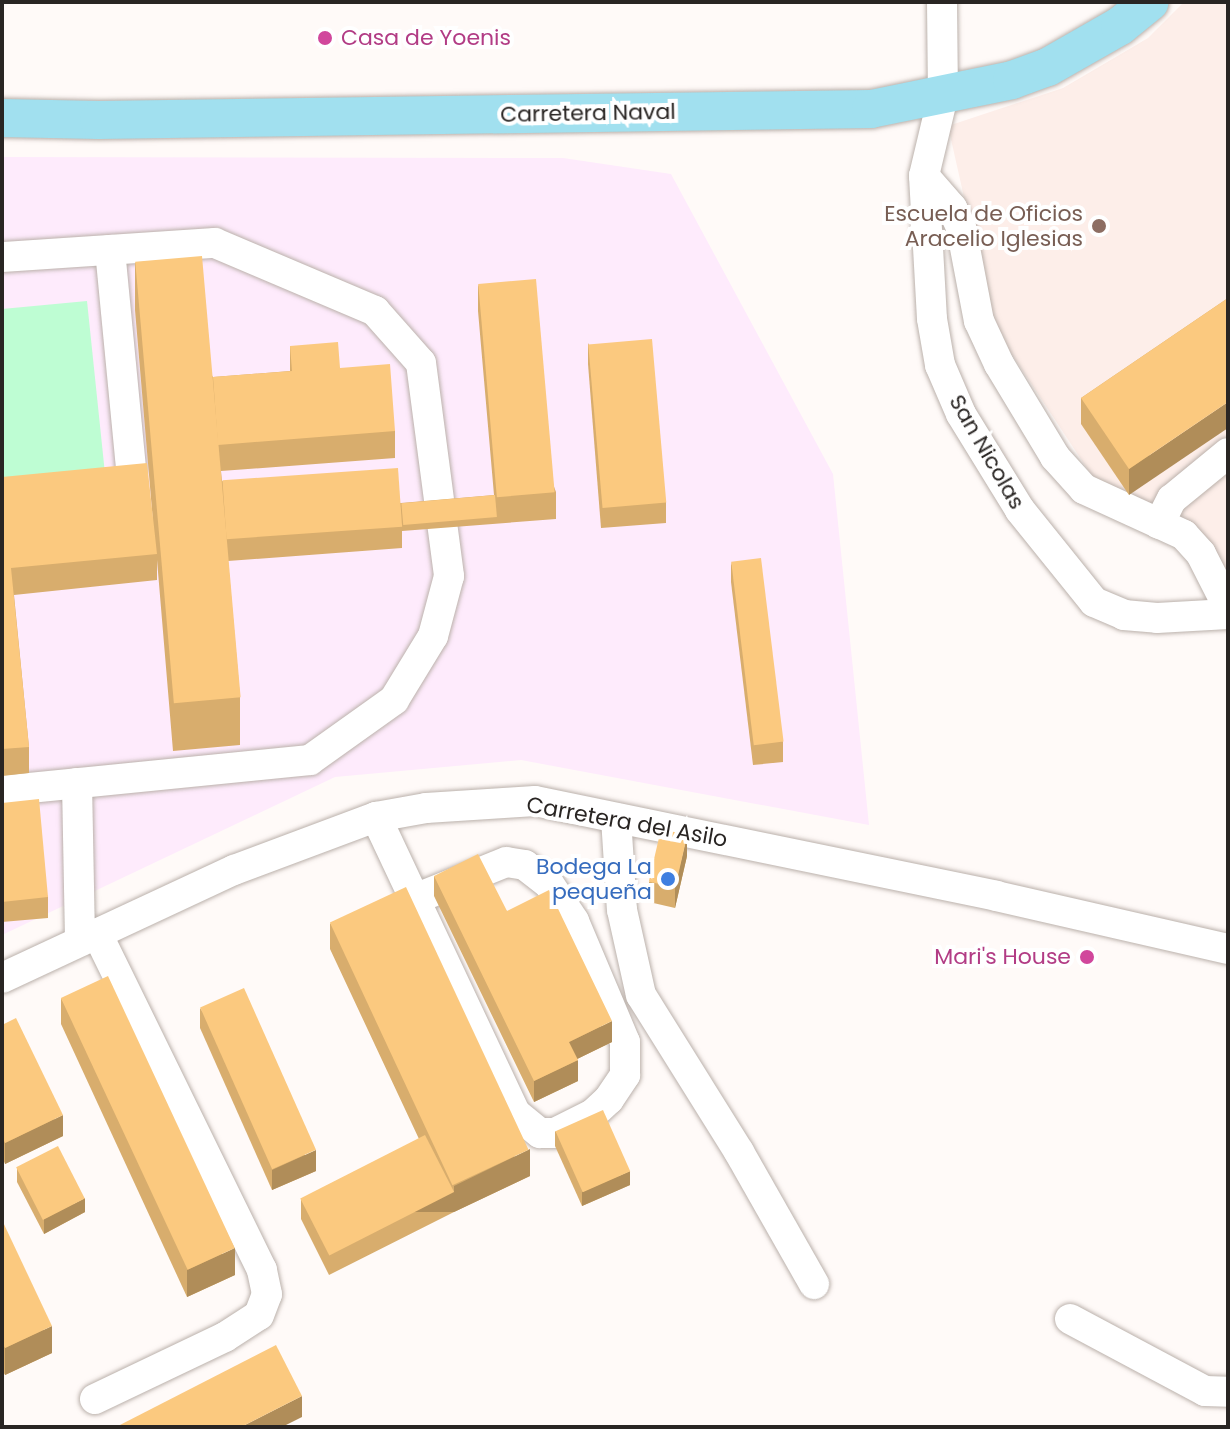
<!DOCTYPE html>
<meta charset="utf-8">
<style>
body{margin:0}
#map{position:relative;width:1230px;height:1429px;overflow:hidden;background:#fffaf8;font-family:Poppins,sans-serif}
div>[style]{position:absolute}
[style*='--x']{left:calc(var(--x)*1px);top:calc(var(--y)*1px);width:calc(var(--w)*1px);rotate:calc(var(--a)*1deg)}
.education>*{inset:0;background:#fdeee9}
.medical>*{inset:0;background:#feebfc}
.green>*{inset:0;background:#befdd3}
.roads{filter:drop-shadow(0 0 2px #bbb1ab) drop-shadow(0 0 2px #bbb1ab)}
.minor>*{height:30px;margin:-15px;padding:0 15px;transform-origin:15px;border-radius:15px;background:#fff}
.major>*{height:38px;margin:-19px;padding:0 19px;transform-origin:19px;border-radius:19px;background:#a1e0ef}
.wall>*{inset:0;background:#d8ad6d}
.shaded-wall>*{inset:0;background:#b08d59;transform-origin:0 0}
.building>*{inset:0;background:#fbc97f;transform-origin:0 0}
.dots>*{width:22px;height:22px;translate:-50% -50%;box-sizing:border-box;border:4px solid #fff;border-radius:50%}
span{translate:-50% -50%;white-space:nowrap;text-align:center;line-height:1.15;-webkit-text-stroke:8px #fff;paint-order:stroke}
.hotel-label{font-size:22px;color:#b23c85}
.left{translate:0 -50%;text-align:left}
.right{translate:-100% -50%;text-align:right}
.street-label{font-size:22px;color:#292523}
.education-label{font-size:22px;color:#785e54}
.shop-label{font-size:22px;color:#366cbe}
.frame{position:absolute;inset:0;border:4px solid #292523;pointer-events:none}
</style>
<div id="map">
<div class="education">
<div style="clip-path:polygon(1184px 2px,1228px 2px,1228px 585px,1102px 491px,993px 326px,948px 126px,1063px 88px,1148px 38px)"></div>
</div>
<div class="medical">
<div style="clip-path:polygon(2px 157px,563px 158px,671px 174px,833px 474px,869px 825px,521px 760px,335px 777px,2px 935px)"></div>
</div>
<div class="green">
<div style="clip-path:polygon(87px 301px,107px 493px,2px 504px,2px 309px)"></div>
</div>
<div class="roads">
<div class="minor">
<div style="--x:942;--y:2;--w:94;--a:89.4"></div>
<div style="--x:943;--y:96;--w:82;--a:103.4"></div>
<div style="--x:924;--y:176;--w:143;--a:86.8"></div>
<div style="--x:932;--y:319;--w:47;--a:80.1"></div>
<div style="--x:940;--y:365;--w:53;--a:66.8"></div>
<div style="--x:961;--y:414;--w:113;--a:58.4"></div>
<div style="--x:1020;--y:510;--w:118;--a:51.2"></div>
<div style="--x:1094;--y:602;--w:33;--a:23"></div>
<div style="--x:1124;--y:615;--w:33;--a:5"></div>
<div style="--x:1157;--y:618;--w:71;--a:-3.2"></div>
<div style="--x:924;--y:176;--w:43;--a:48.8"></div>
<div style="--x:952;--y:208;--w:21;--a:65"></div>
<div style="--x:961;--y:227;--w:96;--a:79.2"></div>
<div style="--x:979;--y:321;--w:47;--a:65.1"></div>
<div style="--x:999;--y:364;--w:109;--a:58.9"></div>
<div style="--x:1055;--y:457;--w:43;--a:47.8"></div>
<div style="--x:1084;--y:489;--w:110;--a:24.7"></div>
<div style="--x:1184;--y:535;--w:25;--a:48"></div>
<div style="--x:1201;--y:554;--w:59;--a:63"></div>
<div style="--x:110;--y:250;--w:218;--a:84.5"></div>
<div style="--x:2;--y:257;--w:213;--a:-3.8"></div>
<div style="--x:215;--y:243;--w:174;--a:23"></div>
<div style="--x:375;--y:311;--w:69;--a:48.5"></div>
<div style="--x:421;--y:363;--w:215;--a:82.5"></div>
<div style="--x:449;--y:576;--w:62;--a:104.9"></div>
<div style="--x:433;--y:636;--w:75;--a:121.4"></div>
<div style="--x:394;--y:700;--w:103;--a:144.5"></div>
<div style="--x:310;--y:760;--w:310;--a:174.3"></div>
<div style="--x:1159;--y:524;--w:28;--a:-63"></div>
<div style="--x:1172;--y:499;--w:72;--a:-39.4"></div>
<div style="--x:77;--y:783;--w:158;--a:88.9"></div>
<div style="--x:376;--y:817;--w:327;--a:64.8"></div>
<div style="--x:515;--y:1113;--w:32;--a:39"></div>
<div style="--x:540;--y:1133;--w:15;--a:0"></div>
<div style="--x:555;--y:1133;--w:42;--a:-26.6"></div>
<div style="--x:593;--y:1114;--w:22;--a:-43"></div>
<div style="--x:609;--y:1099;--w:29;--a:-56"></div>
<div style="--x:625;--y:1075;--w:33;--a:-90"></div>
<div style="--x:625;--y:1042;--w:131;--a:-112.9"></div>
<div style="--x:574;--y:921;--w:45;--a:-124"></div>
<div style="--x:549;--y:884;--w:31;--a:-142"></div>
<div style="--x:525;--y:865;--w:19;--a:-171"></div>
<div style="--x:506;--y:862;--w:98;--a:157.9"></div>
<div style="--x:616;--y:818;--w:92;--a:86.3"></div>
<div style="--x:622;--y:910;--w:87;--a:77.4"></div>
<div style="--x:641;--y:995;--w:185;--a:58"></div>
<div style="--x:739;--y:1152;--w:152;--a:60.4"></div>
<div style="--x:2;--y:978;--w:256;--a:-25"></div>
<div style="--x:234;--y:870;--w:152;--a:-20.5"></div>
<div style="--x:376;--y:817;--w:51;--a:-10.2"></div>
<div style="--x:426;--y:808;--w:109;--a:-3.7"></div>
<div style="--x:535;--y:801;--w:471;--a:11.6"></div>
<div style="--x:996;--y:896;--w:238;--a:12.9"></div>
<div style="--x:1070;--y:1319;--w:153;--a:28.1"></div>
<div style="--x:1205;--y:1391;--w:23;--a:2"></div>
<div style="--x:95;--y:1399;--w:144;--a:-25.5"></div>
<div style="--x:225;--y:1337;--w:40;--a:-32.9"></div>
<div style="--x:259;--y:1315;--w:22;--a:-69"></div>
<div style="--x:267;--y:1294;--w:25;--a:-102"></div>
<div style="--x:262;--y:1270;--w:375;--a:-116.1"></div>
</div>
<div class="major">
<div style="--x:2;--y:118;--w:97;--a:1.2"></div>
<div style="--x:99;--y:120;--w:772;--a:-0.82"></div>
<div style="--x:871;--y:109;--w:144;--a:-11.6"></div>
<div style="--x:1012;--y:80;--w:38;--a:-20"></div>
<div style="--x:1048;--y:67;--w:83;--a:-29.7"></div>
<div style="--x:1120;--y:26;--w:38;--a:-39"></div>
</div>
</div>
<div class="wall">
<div style="clip-path:polygon(1228px 47px,1228px 79px,1226px 75px,1226px 49px)"></div>
<div style="clip-path:polygon(135px 262px,213px 377px,290px 371px,290px 346px,340px 368px,395px 431px,395px 458px,221px 471px,222px 481px,401px 503px,494px 495px,478px 311px,478px 284px,556px 492px,556px 519px,402px 531px,402px 548px,228px 561px,240px 697px,240px 745px,173px 751px,157px 560px,157px 580px,14px 595px,29px 747px,29px 773px,2px 776px,2px 477px,153px 522px,135px 310px)"></div>
<div style="clip-path:polygon(1228px 298px,1129px 495px,1081px 424px,1081px 398px)"></div>
<div style="clip-path:polygon(588px 343px,666px 502px,666px 523px,601px 528px,588px 364px)"></div>
<div style="clip-path:polygon(731px 562px,783px 742px,783px 762px,753px 765px,731px 582px)"></div>
<div style="clip-path:polygon(2px 803px,48px 897px,48px 918px,2px 922px)"></div>
<div style="clip-path:polygon(687px 856px,675px 908px,649px 902px,649px 882px)"></div>
<div style="clip-path:polygon(434px 876px,507px 911px,612px 1042px,577px 1059px,578px 1081px,534px 1102px,434px 896px)"></div>
<div style="clip-path:polygon(330px 923px,530px 1176px,454px 1212px,329px 1275px,301px 1219px,301px 1199px,419px 1139px,330px 949px)"></div>
<div style="clip-path:polygon(61px 998px,235px 1275px,187px 1297px,61px 1024px)"></div>
<div style="clip-path:polygon(200px 1008px,316px 1171px,272px 1190px,200px 1028px)"></div>
<div style="clip-path:polygon(2px 1025px,63px 1136px,5px 1164px,2px 1157px)"></div>
<div style="clip-path:polygon(555px 1131px,630px 1185px,582px 1206px,555px 1146px)"></div>
<div style="clip-path:polygon(17px 1168px,85px 1212px,44px 1234px,17px 1182px)"></div>
<div style="clip-path:polygon(2px 1220px,52px 1353px,5px 1375px,2px 1370px)"></div>
</div>
<div class="shaded-wall">
<div style="clip-path:polygon(1228px 402px,1228px 428px,1129px 495px,1129px 469px)"></div>
<div style="clip-path:polygon(687px 835px,687px 856px,675px 908px,675px 887px)"></div>
<div style="clip-path:polygon(612px 1021px,612px 1042px,569px 1063px,569px 1042px)"></div>
<div style="clip-path:polygon(578px 1060px,578px 1081px,534px 1102px,534px 1081px)"></div>
<div style="clip-path:polygon(63px 1115px,63px 1136px,5px 1164px,5px 1143px)"></div>
<div style="clip-path:polygon(530px 1149px,530px 1176px,454px 1212px,454px 1186px)"></div>
<div style="clip-path:polygon(316px 1150px,316px 1171px,272px 1190px,272px 1170px)"></div>
<div style="clip-path:polygon(630px 1171px,630px 1185px,582px 1206px,582px 1192px)"></div>
<div style="left:454px;top:1192px;width:20px;height:140px;rotate:90deg"></div>
<div style="clip-path:polygon(85px 1198px,85px 1212px,44px 1234px,44px 1219px)"></div>
<div style="clip-path:polygon(235px 1248px,235px 1275px,187px 1297px,187px 1270px)"></div>
<div style="clip-path:polygon(52px 1326px,52px 1353px,5px 1375px,5px 1348px)"></div>
<div style="clip-path:polygon(302px 1396px,302px 1417px,282px 1427px,241px 1427px)"></div>
</div>
<div class="building">
<div style="left:202px;top:256px;width:443px;height:67px;rotate:85deg"></div>
<div style="left:536px;top:279px;width:214px;height:58px;rotate:85deg"></div>
<div style="clip-path:polygon(1228px 298px,1228px 402px,1129px 469px,1081px 398px)"></div>
<div style="left:652px;top:339px;width:164px;height:64px;rotate:85deg"></div>
<div style="clip-path:polygon(338px 342px,340px 368px,390px 364px,395px 431px,218px 445px,213px 377px,292px 371px,290px 346px)"></div>
<div style="clip-path:polygon(147px 463px,157px 554px,11px 568px,29px 747px,2px 749px,2px 477px)"></div>
<div style="left:398px;top:468px;width:59px;height:176px;rotate:86deg"></div>
<div style="left:495px;top:495px;width:22px;height:94px;rotate:85deg"></div>
<div style="left:761px;top:558px;width:185px;height:30px;rotate:83deg"></div>
<div style="clip-path:polygon(39px 799px,48px 897px,2px 902px,2px 803px)"></div>
<div style="left:661px;top:829px;width:27px;height:54px;rotate:13deg"></div>
<div style="clip-path:polygon(478px 854px,507px 911px,549px 890px,612px 1021px,569px 1042px,578px 1060px,534px 1081px,434px 876px)"></div>
<div style="left:406px;top:887px;width:290px;height:84px;rotate:65deg"></div>
<div style="left:108px;top:976px;width:300px;height:52px;rotate:65deg"></div>
<div style="left:244px;top:988px;width:177px;height:48px;rotate:66deg"></div>
<div style="clip-path:polygon(16px 1018px,63px 1115px,5px 1143px,2px 1137px,2px 1025px)"></div>
<div style="left:603px;top:1110px;width:67px;height:52px;rotate:66deg"></div>
<div style="left:425px;top:1135px;width:64px;height:140px;rotate:63deg"></div>
<div style="left:58px;top:1146px;width:59px;height:47px;rotate:63deg"></div>
<div style="clip-path:polygon(2px 1220px,52px 1326px,5px 1348px,2px 1343px)"></div>
<div style="clip-path:polygon(276px 1345px,302px 1396px,241px 1427px,116px 1427px)"></div>
</div>
<div class="dots">
<div style="left:325px;top:38px;background:#d1479c"></div>
<div style="left:1099px;top:226px;background:#8d6e63"></div>
<div style="left:668px;top:879px;background:#3f7fe0"></div>
<div style="left:1087px;top:957px;background:#d1479c"></div>
</div>
<div class="hotel-label">
<span class="left" style="left:341px;top:38px">Casa de Yoenis</span>
<span class="right" style="left:1071px;top:957px">Mari's House</span>
</div>
<div class="street-label">
<span style="left:588px;top:113px;rotate:-1deg">Carretera Naval</span>
<span style="left:987px;top:452px;rotate:60deg">San Nicolas</span>
<span style="left:627px;top:822px;rotate:10deg">Carretera del Asilo</span>
</div>
<div class="education-label">
<span class="right" style="left:1083px;top:226px">Escuela de Oficios<br>Aracelio Iglesias</span>
</div>
<div class="shop-label">
<span class="right" style="left:652px;top:879px">Bodega La<br>pequeña</span>
</div>
<div class="frame"></div>
</div>
